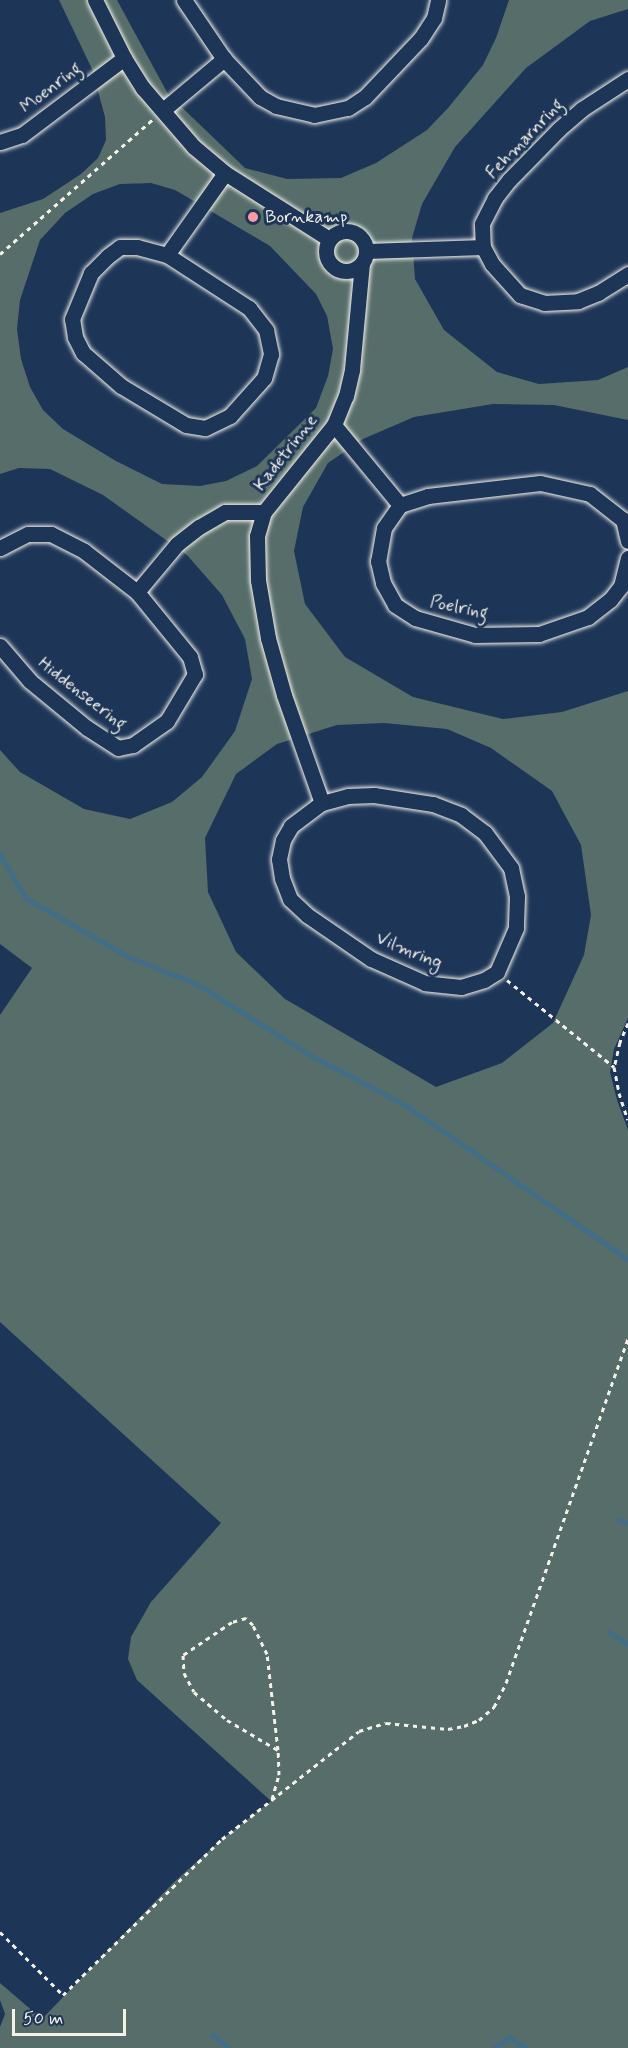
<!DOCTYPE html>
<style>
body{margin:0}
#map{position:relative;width:628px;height:2048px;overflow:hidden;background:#1d3557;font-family:Mynerve,sans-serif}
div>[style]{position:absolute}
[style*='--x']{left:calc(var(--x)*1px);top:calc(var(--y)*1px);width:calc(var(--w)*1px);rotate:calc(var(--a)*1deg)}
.green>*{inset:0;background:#566d6a}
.stream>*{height:4.5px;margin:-2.25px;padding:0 2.25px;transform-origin:2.25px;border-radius:2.25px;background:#416d87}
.path>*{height:3px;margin-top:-1.5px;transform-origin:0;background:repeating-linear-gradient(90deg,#f4f1e8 0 4.5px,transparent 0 9px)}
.roads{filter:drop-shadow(0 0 2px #f4f1e8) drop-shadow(0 0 2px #f4f1e8)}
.minor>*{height:15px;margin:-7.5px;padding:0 7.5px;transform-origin:7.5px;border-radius:7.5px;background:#1d3557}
.minor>.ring{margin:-7.5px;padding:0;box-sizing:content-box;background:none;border:15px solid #1d3557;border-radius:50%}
.dots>*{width:16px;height:16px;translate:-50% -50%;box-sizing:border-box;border:3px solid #1d3557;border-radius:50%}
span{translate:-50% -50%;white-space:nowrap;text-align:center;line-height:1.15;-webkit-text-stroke:6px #1d3557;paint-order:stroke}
.street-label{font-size:18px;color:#f4f1e8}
.poi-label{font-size:18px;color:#f4f1e8}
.left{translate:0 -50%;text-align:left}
.scale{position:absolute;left:12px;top:2009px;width:114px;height:27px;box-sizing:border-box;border:3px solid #f4f1e8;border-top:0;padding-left:8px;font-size:18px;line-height:21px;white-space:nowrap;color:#f4f1e8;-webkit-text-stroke:4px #1d3557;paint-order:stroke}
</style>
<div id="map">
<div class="green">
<div style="clip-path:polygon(evenodd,59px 0,117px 0,168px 94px,245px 168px,287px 179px,341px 178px,376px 163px,427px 130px,448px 108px,483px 65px,496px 38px,509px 0,628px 0,628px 9px,590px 21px,526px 68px,455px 147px,422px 204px,412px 238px,415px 279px,444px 330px,497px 372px,539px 384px,598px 380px,628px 367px,628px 420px,554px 405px,493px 404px,414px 417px,363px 439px,328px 463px,303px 507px,294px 551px,305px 604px,345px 657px,413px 697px,503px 719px,562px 712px,628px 691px,628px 1018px,614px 1049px,610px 1072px,617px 1100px,628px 1130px,628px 2048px,0 2048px,0 2027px,5px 2014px,0 2000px,0 1983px,42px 2019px,173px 1883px,222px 1839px,271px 1801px,137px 1680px,128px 1659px,131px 1637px,151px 1602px,221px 1523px,0 1322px,0 1015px,32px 968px,0 944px,0 750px,20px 772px,84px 809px,130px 819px,172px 802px,202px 777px,235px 731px,252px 679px,245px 639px,222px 595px,187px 555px,103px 495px,50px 469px,19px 468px,0 474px,0 213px,43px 199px,81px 174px,98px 158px,106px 140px,105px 117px,92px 69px,59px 0,151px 183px,175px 190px,270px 246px,316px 294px,327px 316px,333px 349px,328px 376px,316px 408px,257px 466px,226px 481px,200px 486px,162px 484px,116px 461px,63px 429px,43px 410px,30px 387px,21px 359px,17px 329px,20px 300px,40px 240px,65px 213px,93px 194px,120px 184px,151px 183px,59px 0,384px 723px,447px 729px,491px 748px,552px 791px,581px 845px,591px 915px,584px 955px,553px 1023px,502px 1063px,436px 1087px,285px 999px,236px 952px,208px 892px,205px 838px,236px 774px,277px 744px,337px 725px,384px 723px)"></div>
</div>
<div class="stream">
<div style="--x:0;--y:854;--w:51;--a:59.4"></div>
<div style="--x:26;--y:898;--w:116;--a:29.9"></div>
<div style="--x:127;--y:956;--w:75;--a:21.8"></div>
<div style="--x:197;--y:984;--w:138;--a:32"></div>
<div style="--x:314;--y:1057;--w:102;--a:27.6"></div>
<div style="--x:404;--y:1104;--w:272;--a:34.7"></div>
<div style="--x:619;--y:1520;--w:9;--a:18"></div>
<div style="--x:609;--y:1632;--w:22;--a:32"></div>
<div style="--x:213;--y:2035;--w:21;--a:39"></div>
<div style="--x:495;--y:2048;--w:18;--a:-38"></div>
<div style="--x:509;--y:2037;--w:20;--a:33"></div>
</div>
<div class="path">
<div style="--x:0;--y:254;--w:204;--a:-41.4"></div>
<div style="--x:507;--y:980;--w:138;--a:39.1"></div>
<div style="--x:628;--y:1023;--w:21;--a:113"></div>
<div style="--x:620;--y:1042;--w:26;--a:103"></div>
<div style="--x:614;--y:1067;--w:26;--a:79"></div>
<div style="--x:619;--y:1093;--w:28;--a:72"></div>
<div style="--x:272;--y:1799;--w:25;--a:-74"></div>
<div style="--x:279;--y:1775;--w:25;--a:-92"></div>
<div style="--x:278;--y:1750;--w:97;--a:-96.5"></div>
<div style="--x:267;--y:1654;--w:32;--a:-116"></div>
<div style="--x:253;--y:1625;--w:10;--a:-135"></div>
<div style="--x:246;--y:1618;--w:15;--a:164"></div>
<div style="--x:232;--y:1622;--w:59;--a:146"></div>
<div style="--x:183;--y:1655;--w:18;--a:87"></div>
<div style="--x:184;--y:1673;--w:21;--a:62"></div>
<div style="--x:194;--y:1692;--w:43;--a:40.3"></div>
<div style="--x:227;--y:1720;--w:59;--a:30.5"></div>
<div style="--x:0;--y:1932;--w:89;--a:45"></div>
<div style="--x:63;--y:1995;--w:223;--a:-44.5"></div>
<div style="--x:222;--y:1839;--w:174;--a:-38.2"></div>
<div style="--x:359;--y:1731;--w:28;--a:-17"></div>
<div style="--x:386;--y:1723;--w:62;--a:5.5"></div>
<div style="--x:448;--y:1729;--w:16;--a:-11"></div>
<div style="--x:464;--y:1726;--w:16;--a:-22"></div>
<div style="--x:479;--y:1720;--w:20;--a:-41"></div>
<div style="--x:494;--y:1707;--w:27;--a:-63"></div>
<div style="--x:506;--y:1683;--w:366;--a:-70.5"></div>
</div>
<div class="roads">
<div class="minor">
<div style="--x:95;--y:0;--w:65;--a:63.4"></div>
<div style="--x:124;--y:58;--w:36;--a:58"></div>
<div style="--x:143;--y:88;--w:78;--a:49.2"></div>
<div style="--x:194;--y:147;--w:40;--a:40"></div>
<div style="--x:225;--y:173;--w:123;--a:32.4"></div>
<div style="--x:184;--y:0;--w:71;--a:55.9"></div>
<div style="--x:224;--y:59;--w:52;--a:46.5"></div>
<div style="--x:260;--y:97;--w:18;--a:29"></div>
<div style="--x:276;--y:106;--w:39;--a:13"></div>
<div style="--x:314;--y:115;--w:35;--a:-12"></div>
<div style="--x:348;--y:108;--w:20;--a:-33"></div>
<div style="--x:365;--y:97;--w:81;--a:-46.5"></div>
<div style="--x:421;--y:38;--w:24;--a:-57"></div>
<div style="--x:434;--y:18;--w:18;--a:-77"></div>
<div style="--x:628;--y:79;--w:55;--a:146.9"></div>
<div style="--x:582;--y:109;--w:30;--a:139"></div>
<div style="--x:559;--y:129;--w:71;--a:134.4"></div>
<div style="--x:509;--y:180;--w:23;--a:128"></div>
<div style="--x:495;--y:198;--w:29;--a:117"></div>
<div style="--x:482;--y:224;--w:23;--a:88"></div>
<div style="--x:483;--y:247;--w:19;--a:62"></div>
<div style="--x:492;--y:264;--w:42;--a:47.9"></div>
<div style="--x:520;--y:295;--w:25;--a:18"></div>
<div style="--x:544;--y:303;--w:34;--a:-3"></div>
<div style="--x:578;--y:301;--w:22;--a:-22"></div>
<div style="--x:598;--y:293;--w:36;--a:-32"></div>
<div style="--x:163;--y:110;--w:80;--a:-39.9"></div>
<div style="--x:0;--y:142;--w:23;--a:-18"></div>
<div style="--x:22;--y:135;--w:128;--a:-37"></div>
<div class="ring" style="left:326px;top:231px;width:25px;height:25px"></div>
<div style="--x:367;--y:251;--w:116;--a:-2"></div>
<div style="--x:167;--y:255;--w:98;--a:32.9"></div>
<div style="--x:249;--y:308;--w:28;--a:52"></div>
<div style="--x:266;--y:330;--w:25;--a:78"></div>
<div style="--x:271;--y:354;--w:25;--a:106"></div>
<div style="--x:264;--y:378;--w:51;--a:131.8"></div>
<div style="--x:230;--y:416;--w:28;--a:154"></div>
<div style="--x:205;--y:428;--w:19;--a:-171"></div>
<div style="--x:186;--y:425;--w:76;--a:-149"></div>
<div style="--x:121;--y:386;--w:50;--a:-139"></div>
<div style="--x:83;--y:353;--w:18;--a:-117"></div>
<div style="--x:75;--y:337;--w:18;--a:-99"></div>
<div style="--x:72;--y:319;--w:50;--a:-67.6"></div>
<div style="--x:91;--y:273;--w:24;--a:-45"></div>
<div style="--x:108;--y:256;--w:15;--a:-37"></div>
<div style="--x:120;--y:247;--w:17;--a:0"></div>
<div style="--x:137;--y:247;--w:31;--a:15"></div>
<div style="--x:167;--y:255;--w:100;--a:-54.7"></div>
<div style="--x:334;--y:425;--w:104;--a:50.5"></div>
<div style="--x:628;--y:541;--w:22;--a:-103"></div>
<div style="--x:623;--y:520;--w:42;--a:-141.8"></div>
<div style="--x:590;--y:494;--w:51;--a:-167.6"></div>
<div style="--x:540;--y:483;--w:113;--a:173.4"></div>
<div style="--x:428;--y:496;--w:29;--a:162"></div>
<div style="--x:400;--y:505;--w:28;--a:125"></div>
<div style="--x:384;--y:528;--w:34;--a:100"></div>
<div style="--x:378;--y:561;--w:23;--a:77"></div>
<div style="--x:383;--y:583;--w:25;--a:61"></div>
<div style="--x:395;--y:605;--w:24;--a:33"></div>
<div style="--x:415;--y:618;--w:62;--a:15.8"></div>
<div style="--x:475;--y:635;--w:64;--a:-0.9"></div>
<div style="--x:539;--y:634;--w:52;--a:-19.1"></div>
<div style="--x:588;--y:617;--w:28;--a:-38"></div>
<div style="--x:610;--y:600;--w:18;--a:-52"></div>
<div style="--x:621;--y:586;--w:29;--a:-76"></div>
<div style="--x:0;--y:548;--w:31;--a:-27"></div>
<div style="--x:28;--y:534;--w:23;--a:0"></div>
<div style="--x:51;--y:534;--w:37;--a:27"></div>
<div style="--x:84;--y:551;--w:67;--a:37.7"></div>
<div style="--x:137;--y:592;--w:84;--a:50.8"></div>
<div style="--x:190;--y:657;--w:18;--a:74"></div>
<div style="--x:195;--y:674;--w:55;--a:120.8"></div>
<div style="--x:167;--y:721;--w:42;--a:144.8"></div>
<div style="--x:133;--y:745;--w:15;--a:169"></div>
<div style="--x:118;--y:748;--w:37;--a:-147"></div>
<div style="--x:87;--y:728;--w:74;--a:-140.5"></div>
<div style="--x:30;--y:681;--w:46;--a:-130.6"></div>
<div style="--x:137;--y:592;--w:62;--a:-50.2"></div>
<div style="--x:177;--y:544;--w:28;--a:-38"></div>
<div style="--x:199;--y:527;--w:30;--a:-30"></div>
<div style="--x:225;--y:512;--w:39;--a:0"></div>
<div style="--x:374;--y:795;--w:60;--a:8.7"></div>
<div style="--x:433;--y:804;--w:30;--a:21"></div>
<div style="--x:461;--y:815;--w:30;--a:37"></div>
<div style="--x:485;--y:833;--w:44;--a:53.4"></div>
<div style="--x:511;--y:868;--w:29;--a:78"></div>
<div style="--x:517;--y:896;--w:32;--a:92"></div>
<div style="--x:516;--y:928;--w:48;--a:113.4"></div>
<div style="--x:497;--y:972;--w:15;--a:148"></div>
<div style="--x:484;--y:980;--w:24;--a:163"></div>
<div style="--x:461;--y:987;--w:36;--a:-174"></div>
<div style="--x:425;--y:983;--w:59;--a:-156"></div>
<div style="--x:371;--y:959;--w:78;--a:-145.5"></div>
<div style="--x:307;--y:915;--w:23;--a:-137"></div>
<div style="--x:290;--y:899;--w:22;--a:-111"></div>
<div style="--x:282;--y:878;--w:19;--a:-99"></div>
<div style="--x:279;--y:859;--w:19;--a:-78"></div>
<div style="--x:283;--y:840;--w:16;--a:-60"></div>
<div style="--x:291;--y:826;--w:39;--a:-37"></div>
<div style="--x:322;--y:803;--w:27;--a:-15"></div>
<div style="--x:348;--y:796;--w:26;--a:-2"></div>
<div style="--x:322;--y:803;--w:114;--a:-109.4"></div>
<div style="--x:284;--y:695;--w:59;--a:-105.7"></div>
<div style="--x:268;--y:638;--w:59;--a:-99.8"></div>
<div style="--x:258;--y:580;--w:44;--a:-91.3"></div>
<div style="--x:257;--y:536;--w:25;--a:-74"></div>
<div style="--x:264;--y:512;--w:112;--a:-51.2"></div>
<div style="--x:334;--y:425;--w:31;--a:-68"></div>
<div style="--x:346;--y:396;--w:28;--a:-77"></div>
<div style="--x:352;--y:369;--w:105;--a:-84.6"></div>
</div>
</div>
<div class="dots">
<div style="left:253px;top:217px;background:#ff9aa2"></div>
</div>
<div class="street-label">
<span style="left:51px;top:88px;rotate:-37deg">Moenring</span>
<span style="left:525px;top:139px;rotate:-46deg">Fehmarnring</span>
<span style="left:286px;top:453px;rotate:-52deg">Kadetrinne</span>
<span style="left:459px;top:608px;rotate:12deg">Poelring</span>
<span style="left:82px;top:694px;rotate:38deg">Hiddenseering</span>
<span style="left:409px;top:951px;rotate:23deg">Vilmring</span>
</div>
<div class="poi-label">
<span class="left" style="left:265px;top:217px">Bornkamp</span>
</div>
<div class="scale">50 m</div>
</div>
